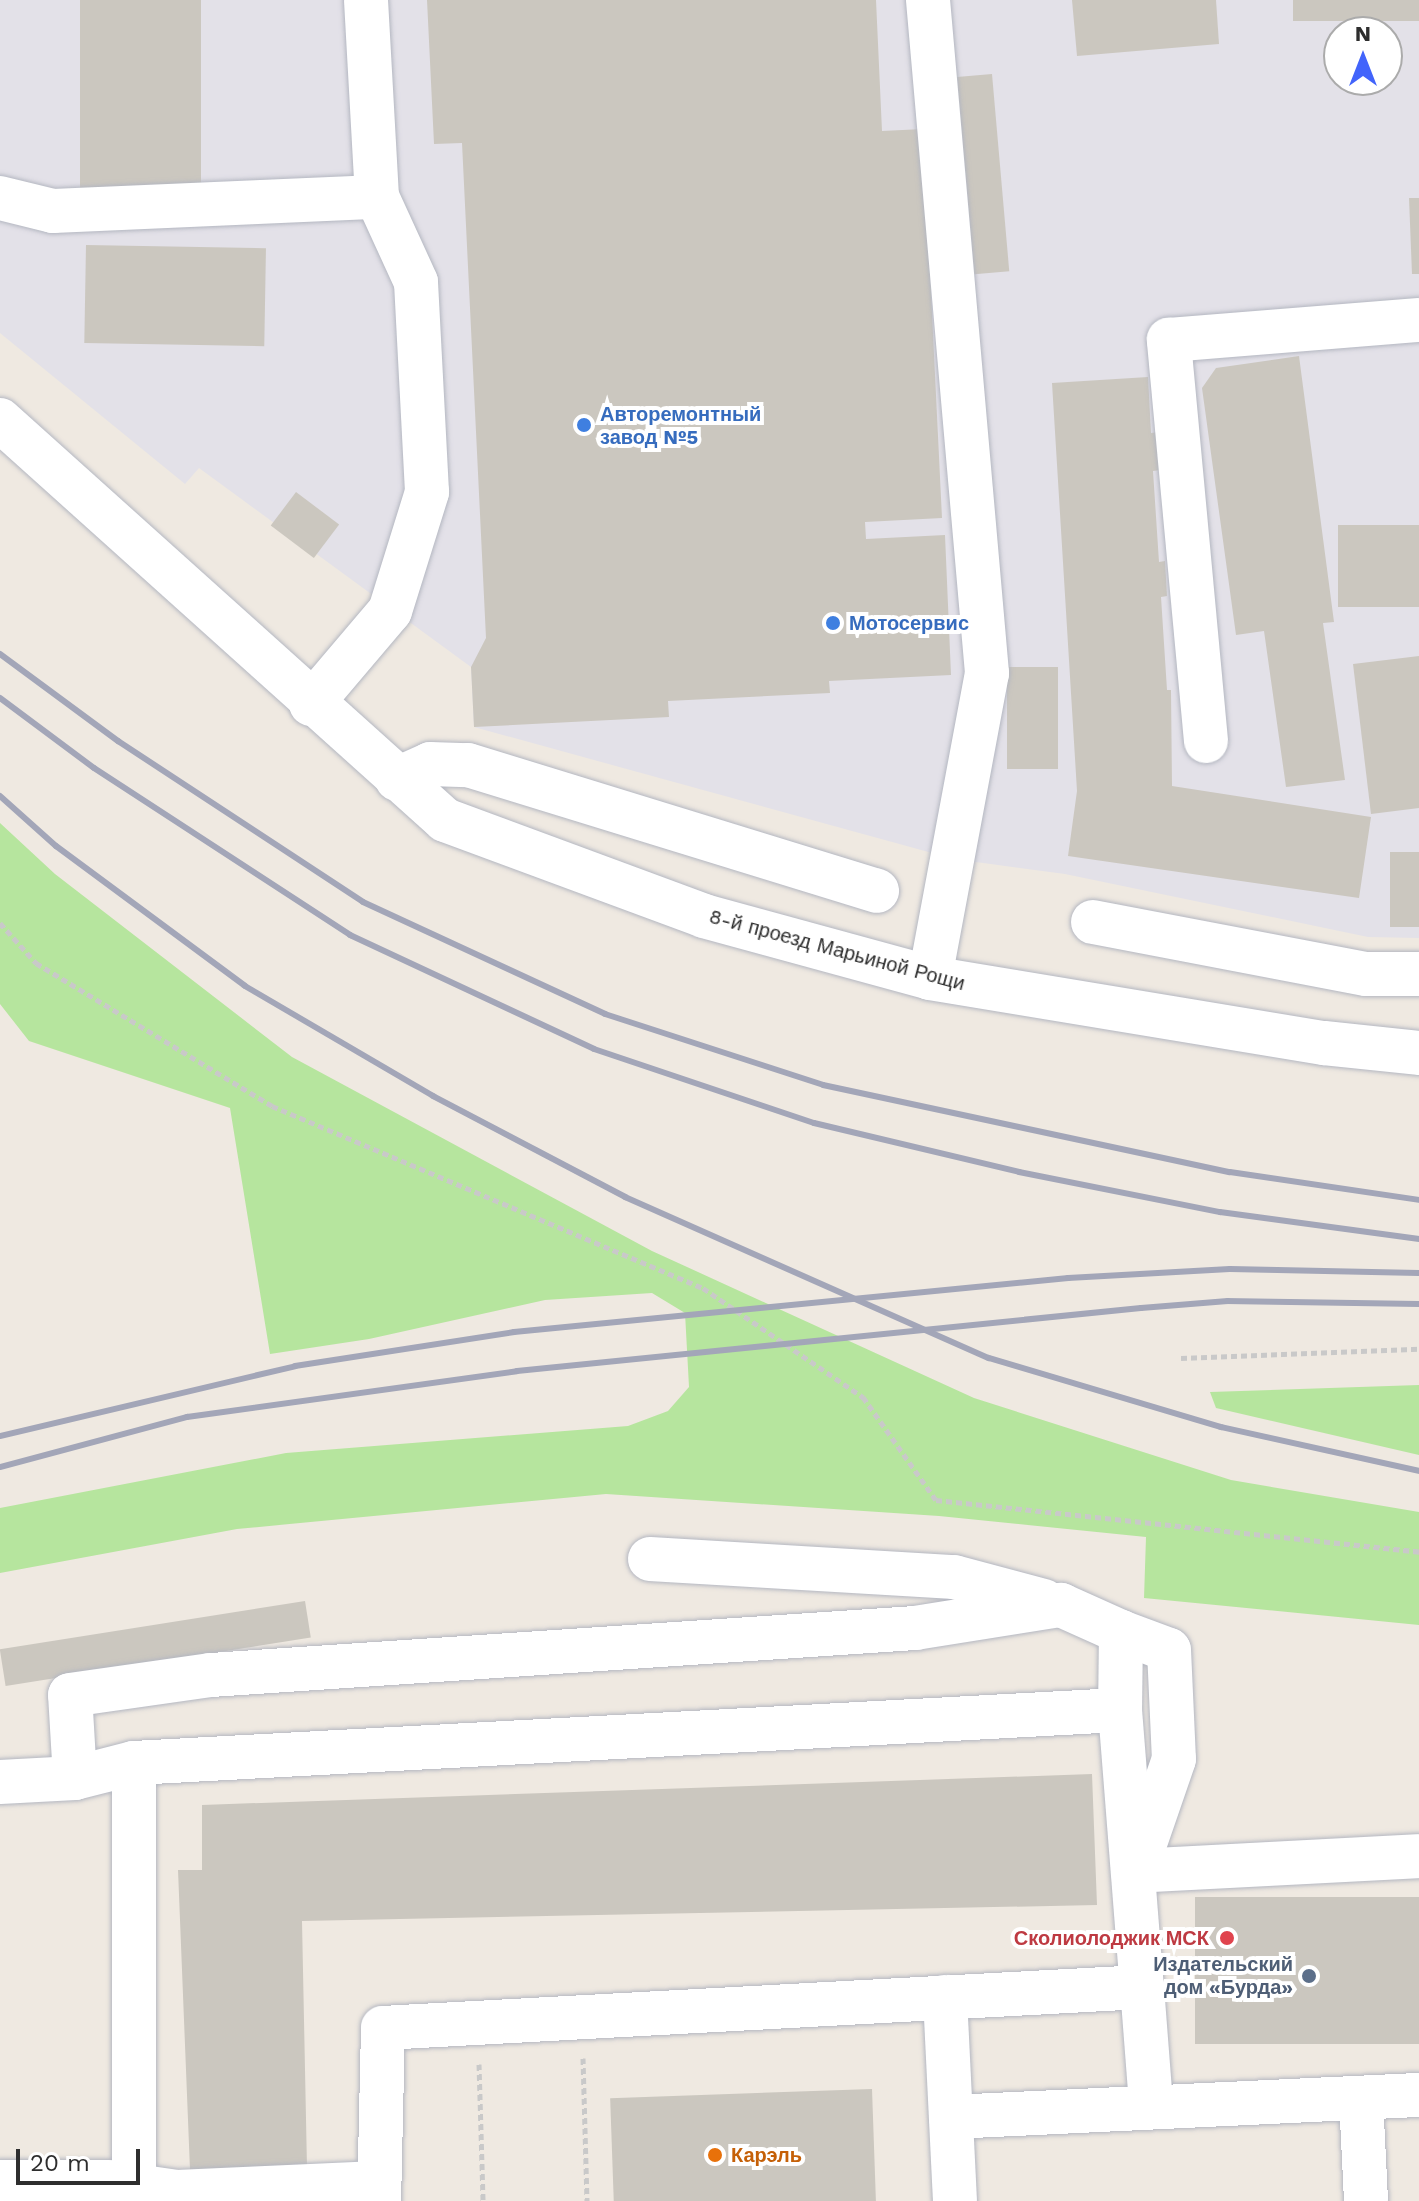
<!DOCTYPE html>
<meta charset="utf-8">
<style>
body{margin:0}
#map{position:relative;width:1419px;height:2201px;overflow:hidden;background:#efe9e1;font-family:"Work Sans",sans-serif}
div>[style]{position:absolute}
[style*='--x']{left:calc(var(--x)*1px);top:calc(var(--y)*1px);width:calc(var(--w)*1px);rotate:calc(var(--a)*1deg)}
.industrial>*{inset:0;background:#e3e1e8}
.green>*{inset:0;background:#b6e59e}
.building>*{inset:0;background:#cbc7bf;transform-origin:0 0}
.path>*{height:5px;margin-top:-2.5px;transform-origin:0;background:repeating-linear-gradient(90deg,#c9c9c9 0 6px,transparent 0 10px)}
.roads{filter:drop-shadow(0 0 2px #b4b7c1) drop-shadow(0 0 2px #b4b7c1)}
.minor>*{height:44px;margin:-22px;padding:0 22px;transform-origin:22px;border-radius:22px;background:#fff}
.rail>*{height:6px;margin:-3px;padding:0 3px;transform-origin:3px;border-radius:3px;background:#a3a6b8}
.dots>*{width:22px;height:22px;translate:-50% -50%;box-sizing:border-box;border:4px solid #fff;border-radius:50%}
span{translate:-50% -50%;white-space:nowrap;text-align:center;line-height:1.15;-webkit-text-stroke:8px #fff;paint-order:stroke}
.shop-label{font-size:20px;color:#366cbe;font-weight:700}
.left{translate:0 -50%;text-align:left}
.street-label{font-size:20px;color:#2e2e2e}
.health-label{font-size:20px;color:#be3a42;font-weight:700}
.right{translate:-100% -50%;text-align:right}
.service-label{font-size:20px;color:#4e5e75;font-weight:700}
.food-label{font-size:20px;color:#c56008;font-weight:700}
.north{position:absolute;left:1323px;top:16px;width:80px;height:80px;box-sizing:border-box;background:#fff;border:2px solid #ababab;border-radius:50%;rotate:0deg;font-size:22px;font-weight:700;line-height:32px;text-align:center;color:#2e2e2e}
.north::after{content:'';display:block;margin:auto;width:28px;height:36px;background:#4264fb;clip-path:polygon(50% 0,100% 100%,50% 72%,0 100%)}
.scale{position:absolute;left:16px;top:2149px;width:124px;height:36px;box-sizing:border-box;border:4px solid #2e2e2e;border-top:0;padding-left:10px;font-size:24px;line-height:28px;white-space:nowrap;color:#2e2e2e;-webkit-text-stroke:6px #fff;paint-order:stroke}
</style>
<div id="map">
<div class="industrial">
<div style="clip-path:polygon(evenodd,0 0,1419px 0,1419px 938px,1368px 937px,1065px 874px,954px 859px,474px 727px,471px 667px,199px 468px,185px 484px,0 333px,0 0,1339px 32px,1387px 32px,1387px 80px,1339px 80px,1339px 32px)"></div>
</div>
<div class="green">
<div style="clip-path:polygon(0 823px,55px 874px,292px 1057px,652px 1251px,974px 1398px,1231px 1480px,1419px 1512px,1419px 1625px,1144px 1598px,1146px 1537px,939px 1516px,606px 1494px,237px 1529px,0 1573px,0 1508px,286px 1453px,628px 1426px,668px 1411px,689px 1387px,685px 1313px,652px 1293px,545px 1300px,369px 1339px,270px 1354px,230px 1108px,29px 1041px,0 1004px)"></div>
<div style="clip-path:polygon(1419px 1385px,1419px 1455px,1216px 1408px,1210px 1392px)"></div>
</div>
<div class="building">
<div style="left:80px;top:0;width:121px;height:188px"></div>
<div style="clip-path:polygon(427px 0,876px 0,882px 131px,923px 129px,942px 518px,865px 522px,866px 539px,945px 535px,951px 675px,829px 681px,830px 693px,668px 701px,669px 717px,474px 727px,471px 667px,486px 638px,462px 143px,434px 144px)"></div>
<div style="clip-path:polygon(1072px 0,1216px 0,1219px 44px,1077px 56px)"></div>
<div style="left:1293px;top:0;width:126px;height:21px"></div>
<div style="left:992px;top:74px;width:198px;height:35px;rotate:85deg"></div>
<div style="clip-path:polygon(1409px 198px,1419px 198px,1419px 274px,1412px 274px)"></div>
<div style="left:86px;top:245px;width:180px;height:98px;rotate:1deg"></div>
<div style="clip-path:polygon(1299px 356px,1334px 622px,1323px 623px,1345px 780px,1286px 787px,1264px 631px,1236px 635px,1202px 388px,1216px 368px)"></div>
<div style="clip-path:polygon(1148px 377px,1151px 433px,1158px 432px,1160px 470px,1153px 471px,1159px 562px,1165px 561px,1167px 596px,1161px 597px,1167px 690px,1171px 690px,1172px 786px,1371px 817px,1359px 898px,1068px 856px,1077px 791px,1052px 383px)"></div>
<div style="left:296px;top:492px;width:54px;height:42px;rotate:37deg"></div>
<div style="left:1419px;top:525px;width:82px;height:81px;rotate:90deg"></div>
<div style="clip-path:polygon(1419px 656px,1419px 808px,1371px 814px,1353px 664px)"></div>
<div style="left:1007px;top:667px;width:51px;height:102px"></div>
<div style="left:1390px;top:852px;width:29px;height:75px"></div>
<div style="left:305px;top:1601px;width:37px;height:309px;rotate:81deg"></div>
<div style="clip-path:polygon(1092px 1774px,1097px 1905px,302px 1921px,307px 2168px,190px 2170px,178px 1870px,202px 1870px,202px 1805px)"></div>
<div style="left:1419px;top:1897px;width:147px;height:224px;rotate:90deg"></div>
<div style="left:872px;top:2089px;width:112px;height:262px;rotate:88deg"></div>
</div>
<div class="path">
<div style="--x:0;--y:923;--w:54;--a:48"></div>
<div style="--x:36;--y:963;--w:276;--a:31.2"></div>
<div style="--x:272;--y:1106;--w:468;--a:22.9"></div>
<div style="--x:703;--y:1288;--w:194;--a:34.3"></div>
<div style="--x:863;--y:1397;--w:126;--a:54.7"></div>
<div style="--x:936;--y:1500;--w:486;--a:6.1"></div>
<div style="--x:1181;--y:1358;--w:238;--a:-2.2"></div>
<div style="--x:583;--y:2058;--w:143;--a:88.4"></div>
<div style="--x:479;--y:2064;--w:137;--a:88.3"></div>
</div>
<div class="roads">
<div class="minor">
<div style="--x:928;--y:0;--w:676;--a:84.99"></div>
<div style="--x:987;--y:673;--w:310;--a:100.6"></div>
<div style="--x:0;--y:198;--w:55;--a:13.8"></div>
<div style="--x:53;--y:211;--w:324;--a:-2.5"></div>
<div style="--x:0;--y:420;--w:598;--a:41.95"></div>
<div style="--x:445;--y:820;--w:276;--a:20.3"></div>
<div style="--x:704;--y:916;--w:234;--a:15.3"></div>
<div style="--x:930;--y:978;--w:399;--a:9.4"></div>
<div style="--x:1324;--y:1043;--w:96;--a:6"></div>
<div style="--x:311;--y:704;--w:122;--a:-49.7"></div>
<div style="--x:390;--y:611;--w:125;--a:-72.7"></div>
<div style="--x:427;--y:492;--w:210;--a:-93"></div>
<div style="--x:416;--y:282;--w:94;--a:-114.6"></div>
<div style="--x:377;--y:197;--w:197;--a:-93.2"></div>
<div style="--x:1206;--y:741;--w:403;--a:-95.3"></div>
<div style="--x:1169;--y:340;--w:251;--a:-4.6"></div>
<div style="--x:397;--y:779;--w:36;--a:-24"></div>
<div style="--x:430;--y:764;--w:38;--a:2"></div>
<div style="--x:468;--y:765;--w:428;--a:17.1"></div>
<div style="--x:1093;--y:922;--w:278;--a:10.8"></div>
<div style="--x:1366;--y:974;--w:53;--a:0"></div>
<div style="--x:650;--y:1559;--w:305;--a:3.4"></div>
<div style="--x:954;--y:1577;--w:93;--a:14.9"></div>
<div style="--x:1121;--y:1632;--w:51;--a:20.6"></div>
<div style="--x:1169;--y:1650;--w:109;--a:87.4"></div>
<div style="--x:1174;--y:1759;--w:105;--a:109"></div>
<div style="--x:134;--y:1763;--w:438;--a:90"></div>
<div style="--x:75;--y:1778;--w:83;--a:-93.4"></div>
<div style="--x:70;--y:1695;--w:142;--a:-8.1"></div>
<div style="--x:211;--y:1675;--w:706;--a:-3.82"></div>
<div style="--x:915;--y:1628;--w:148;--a:-9"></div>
<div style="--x:1061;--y:1605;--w:66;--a:24.2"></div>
<div style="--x:1121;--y:1632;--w:78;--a:90.7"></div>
<div style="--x:0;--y:1782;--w:75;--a:-3.1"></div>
<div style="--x:75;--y:1778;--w:61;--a:-14.3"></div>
<div style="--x:134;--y:1763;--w:987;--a:-3.08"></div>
<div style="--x:1120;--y:1710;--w:278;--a:85.5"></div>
<div style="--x:1142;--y:1987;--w:760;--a:176.91"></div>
<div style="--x:383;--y:2028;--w:173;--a:91.3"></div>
<div style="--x:1135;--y:1871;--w:284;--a:-3"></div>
<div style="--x:1142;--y:1987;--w:118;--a:85.6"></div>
<div style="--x:945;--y:1997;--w:204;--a:87.2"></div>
<div style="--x:1361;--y:2098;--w:103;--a:87.2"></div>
<div style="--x:951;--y:2117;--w:469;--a:-2.7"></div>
<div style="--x:0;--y:2182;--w:108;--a:0"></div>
<div style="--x:108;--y:2182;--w:70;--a:8.2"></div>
<div style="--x:177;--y:2192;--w:201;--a:-2.6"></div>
</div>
</div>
<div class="rail">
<div style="--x:0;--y:654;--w:147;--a:36.4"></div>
<div style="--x:118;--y:741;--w:293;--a:33.3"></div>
<div style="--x:363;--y:902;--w:267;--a:24.8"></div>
<div style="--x:605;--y:1014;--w:229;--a:18"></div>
<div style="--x:823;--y:1085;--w:416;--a:12.1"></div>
<div style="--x:1230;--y:1172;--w:191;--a:8.4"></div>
<div style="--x:0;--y:698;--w:117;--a:36.7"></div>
<div style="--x:94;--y:768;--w:306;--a:33.1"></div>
<div style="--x:350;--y:935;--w:269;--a:25"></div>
<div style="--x:594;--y:1049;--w:232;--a:18.6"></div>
<div style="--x:814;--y:1123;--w:211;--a:13.4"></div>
<div style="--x:1019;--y:1172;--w:205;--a:11.3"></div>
<div style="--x:1220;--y:1212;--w:201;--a:7.7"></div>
<div style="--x:0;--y:796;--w:75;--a:41.8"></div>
<div style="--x:56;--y:846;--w:235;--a:36.5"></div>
<div style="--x:245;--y:986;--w:218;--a:30.3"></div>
<div style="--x:433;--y:1096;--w:217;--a:27.7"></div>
<div style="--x:625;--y:1197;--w:398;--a:23.9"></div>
<div style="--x:989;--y:1358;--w:242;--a:16.6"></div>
<div style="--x:1221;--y:1427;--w:203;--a:12.5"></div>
<div style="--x:0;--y:1436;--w:303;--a:-13.3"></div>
<div style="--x:295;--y:1366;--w:222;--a:-8.8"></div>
<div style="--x:514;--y:1332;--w:557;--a:-5.57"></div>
<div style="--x:1068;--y:1278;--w:162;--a:-3.2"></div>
<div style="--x:1230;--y:1269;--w:189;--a:1.2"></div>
<div style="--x:0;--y:1467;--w:194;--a:-15"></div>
<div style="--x:187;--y:1417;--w:333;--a:-7.9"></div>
<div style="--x:517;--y:1371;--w:627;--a:-5.77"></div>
<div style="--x:1141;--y:1308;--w:87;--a:-4.6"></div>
<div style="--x:1228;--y:1301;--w:191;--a:0.9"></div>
</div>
<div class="dots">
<div style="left:584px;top:425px;background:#3f7fe0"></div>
<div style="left:833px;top:623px;background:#3f7fe0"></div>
<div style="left:1227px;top:1938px;background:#e0444e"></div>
<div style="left:1309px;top:1976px;background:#5c6f8a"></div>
<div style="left:715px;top:2155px;background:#e8710a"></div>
</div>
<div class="shop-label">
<span class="left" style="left:600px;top:426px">Авторемонтный<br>завод №5</span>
<span class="left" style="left:849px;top:623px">Мотосервис</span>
</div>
<div class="street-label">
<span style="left:837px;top:950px;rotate:15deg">8-й проезд Марьиной Рощи</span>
</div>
<div class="health-label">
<span class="right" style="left:1209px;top:1938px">Сколиолоджик МСК</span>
</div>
<div class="service-label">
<span class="right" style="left:1293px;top:1976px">Издательский<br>дом «Бурда»</span>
</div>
<div class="food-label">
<span class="left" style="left:731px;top:2155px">Карэль</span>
</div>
<div class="north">N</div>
<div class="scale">20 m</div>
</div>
